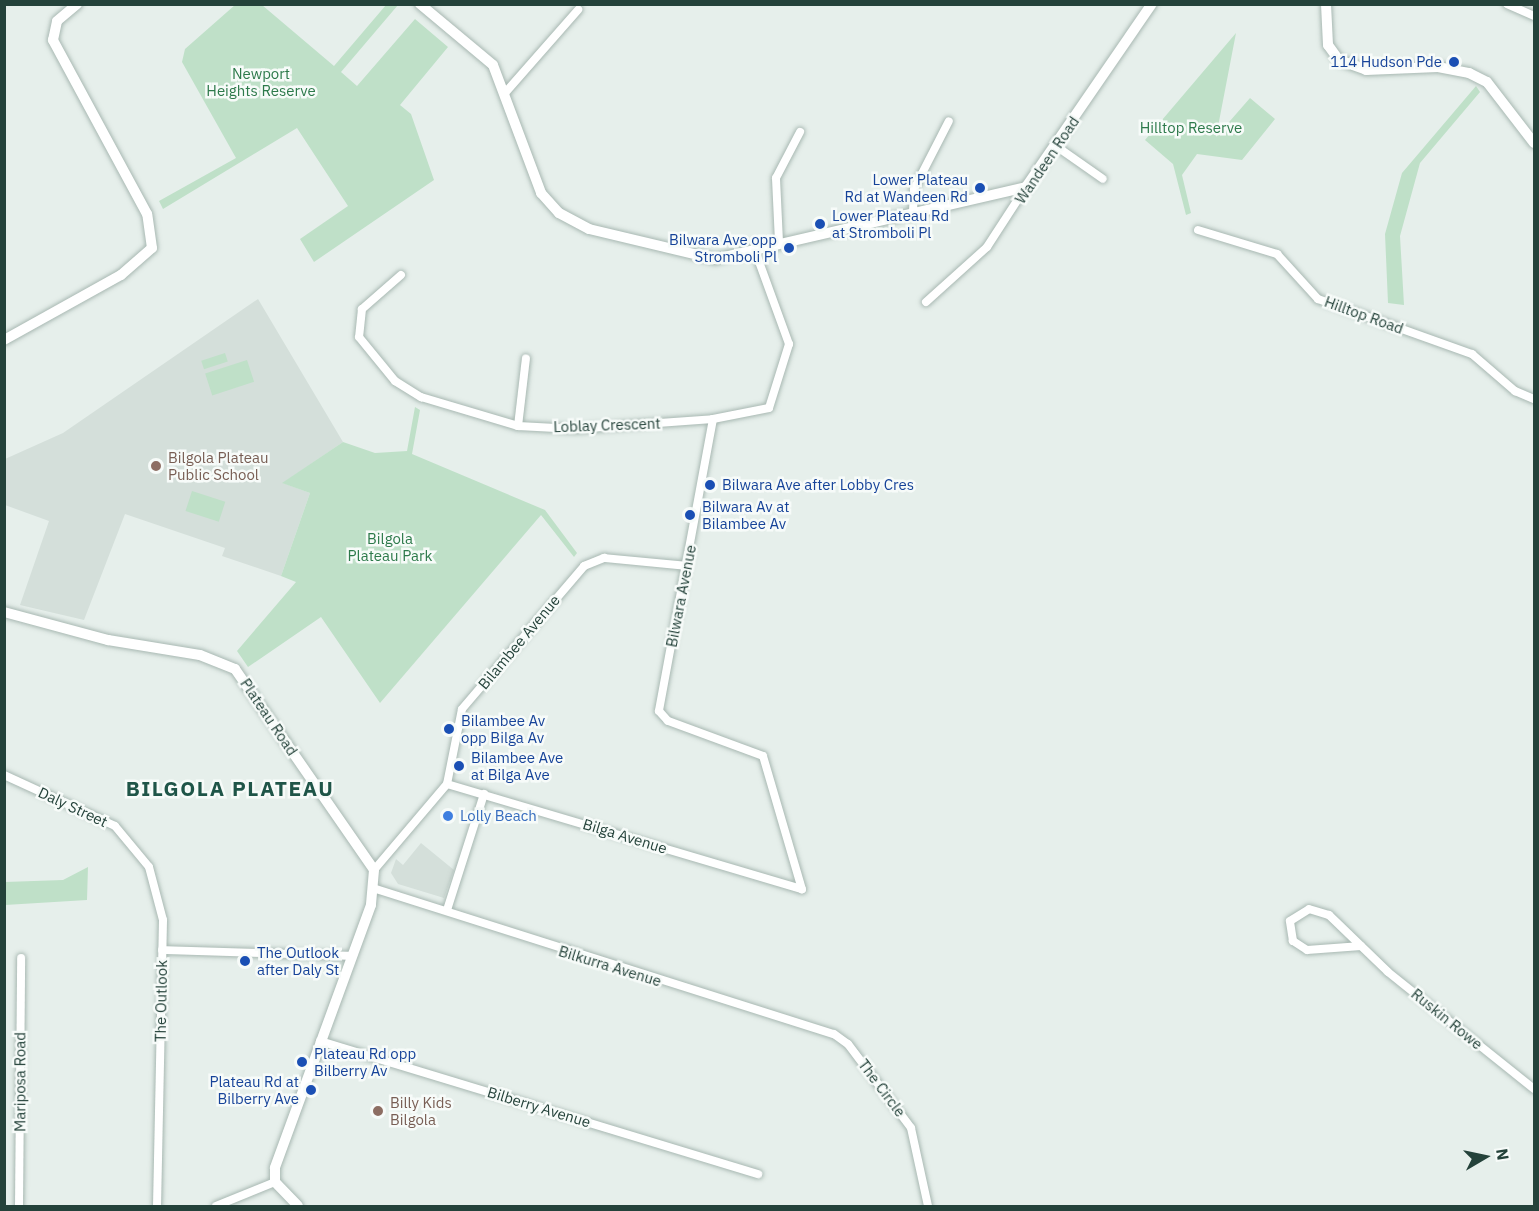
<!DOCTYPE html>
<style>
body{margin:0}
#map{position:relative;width:1539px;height:1211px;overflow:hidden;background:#e6efeb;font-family:"IBM Plex Sans",sans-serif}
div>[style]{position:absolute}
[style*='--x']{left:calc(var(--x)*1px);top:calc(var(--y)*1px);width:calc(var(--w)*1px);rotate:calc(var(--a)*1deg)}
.built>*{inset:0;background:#d4dfda}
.green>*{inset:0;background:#bfe0c8;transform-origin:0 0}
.roads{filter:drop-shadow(0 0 2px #a8b8b2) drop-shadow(0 0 2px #a8b8b2)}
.street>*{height:8px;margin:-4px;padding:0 4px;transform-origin:4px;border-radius:4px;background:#fff}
.secondary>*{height:10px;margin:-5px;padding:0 5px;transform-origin:5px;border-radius:5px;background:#fff}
.dots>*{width:16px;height:16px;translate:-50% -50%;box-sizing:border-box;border:3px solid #f7fbf9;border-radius:50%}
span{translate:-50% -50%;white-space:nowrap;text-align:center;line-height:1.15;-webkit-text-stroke:5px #f7fbf9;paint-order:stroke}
.transit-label{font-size:15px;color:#164399}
.right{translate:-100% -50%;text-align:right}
.left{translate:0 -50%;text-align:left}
.park-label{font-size:15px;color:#2d7a4b}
.street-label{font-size:15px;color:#24423a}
.education-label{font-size:15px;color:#785e54}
.shop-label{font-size:15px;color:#366cbe}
.district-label{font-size:21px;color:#1f5548;font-weight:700;letter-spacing:1.5px}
.frame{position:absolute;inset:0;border:6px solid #24423a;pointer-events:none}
.north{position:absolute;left:1455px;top:1127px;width:60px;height:60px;-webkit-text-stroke:4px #f7fbf9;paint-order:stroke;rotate:81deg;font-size:16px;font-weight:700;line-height:24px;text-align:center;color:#24423a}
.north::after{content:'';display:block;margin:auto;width:21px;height:27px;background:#24423a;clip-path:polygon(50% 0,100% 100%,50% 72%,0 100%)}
</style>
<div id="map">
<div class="built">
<div style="clip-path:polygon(258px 299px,343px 442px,283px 483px,310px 493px,281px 576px,222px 556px,225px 548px,125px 514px,84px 620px,20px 605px,49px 521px,5px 505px,5px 459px,63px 433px)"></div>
<div style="clip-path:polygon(421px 843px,454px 870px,444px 898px,398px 884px,391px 873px,396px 859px,403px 865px)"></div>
</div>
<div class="green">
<div style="clip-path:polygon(235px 5px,262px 5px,334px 66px,386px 5px,398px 5px,341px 72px,357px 86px,415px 19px,448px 47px,400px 105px,411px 114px,434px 180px,314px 262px,300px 239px,348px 206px,297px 128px,163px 209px,159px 201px,236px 158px,182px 62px,185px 49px)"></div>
<div style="clip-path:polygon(1236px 33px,1216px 137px,1250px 98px,1275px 119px,1242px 160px,1197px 154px,1182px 175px,1191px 213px,1186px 215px,1173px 164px,1145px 140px)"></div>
<div style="clip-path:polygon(1476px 86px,1480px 92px,1420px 163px,1400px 236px,1404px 305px,1388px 303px,1385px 234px,1402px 173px)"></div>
<div style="left:225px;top:353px;width:9px;height:25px;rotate:72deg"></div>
<div style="left:247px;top:360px;width:23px;height:44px;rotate:72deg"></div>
<div style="clip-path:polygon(415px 407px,420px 410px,412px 454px,545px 510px,577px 553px,574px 557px,541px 515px,380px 703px,321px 617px,248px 667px,237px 651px,296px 582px,281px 576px,310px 493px,282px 483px,343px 442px,375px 453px,407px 451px)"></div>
<div style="left:192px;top:491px;width:35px;height:21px;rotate:18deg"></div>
<div style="clip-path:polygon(88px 867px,87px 900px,5px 905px,5px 882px,63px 880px)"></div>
</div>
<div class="roads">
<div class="street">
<div style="--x:1507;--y:4;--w:30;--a:24"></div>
<div style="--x:505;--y:93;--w:111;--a:-48.7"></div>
<div style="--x:1056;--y:146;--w:57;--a:35.1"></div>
<div style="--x:913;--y:211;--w:22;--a:-87"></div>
<div style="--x:914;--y:189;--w:76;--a:-62.8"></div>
<div style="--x:1198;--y:230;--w:83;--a:16.9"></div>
<div style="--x:1277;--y:254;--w:61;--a:47.7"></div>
<div style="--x:1318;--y:299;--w:164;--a:19.7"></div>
<div style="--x:1472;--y:354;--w:57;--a:40.7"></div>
<div style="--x:1515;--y:391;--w:21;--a:23"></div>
<div style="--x:779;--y:242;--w:64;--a:-92.7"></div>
<div style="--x:776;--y:178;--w:52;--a:-62.4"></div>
<div style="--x:401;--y:275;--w:52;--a:138.9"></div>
<div style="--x:362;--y:309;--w:28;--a:96"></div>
<div style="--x:359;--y:337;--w:57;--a:50.7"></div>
<div style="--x:395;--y:381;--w:31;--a:32"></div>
<div style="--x:421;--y:397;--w:101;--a:16.6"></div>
<div style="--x:518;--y:426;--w:57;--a:3"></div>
<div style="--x:575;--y:429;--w:138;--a:-4.1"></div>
<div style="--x:713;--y:419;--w:57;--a:-11.1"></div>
<div style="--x:769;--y:408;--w:67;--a:-72.6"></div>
<div style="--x:789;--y:344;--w:102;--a:-110"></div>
<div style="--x:926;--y:302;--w:82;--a:-42"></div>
<div style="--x:987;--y:247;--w:72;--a:-57"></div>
<div style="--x:713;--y:419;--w:297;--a:100.5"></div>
<div style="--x:659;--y:711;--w:13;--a:48"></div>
<div style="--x:668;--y:721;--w:101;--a:20.2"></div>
<div style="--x:763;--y:756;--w:139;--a:73.7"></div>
<div style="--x:518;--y:426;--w:68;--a:-83.3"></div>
<div style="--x:4;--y:775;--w:122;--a:24.7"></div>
<div style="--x:115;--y:826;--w:53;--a:50.3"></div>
<div style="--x:149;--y:867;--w:55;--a:75.2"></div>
<div style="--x:163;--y:920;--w:286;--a:91.2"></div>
<div style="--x:447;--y:784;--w:370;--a:16.5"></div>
<div style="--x:374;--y:870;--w:113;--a:-49.7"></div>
<div style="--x:447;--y:784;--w:76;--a:-78.7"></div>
<div style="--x:462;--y:709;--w:188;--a:-49.5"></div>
<div style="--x:584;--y:566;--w:22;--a:-22"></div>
<div style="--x:604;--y:558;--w:83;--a:5.5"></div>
<div style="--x:376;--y:889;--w:480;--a:17.6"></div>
<div style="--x:834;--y:1034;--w:17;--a:36"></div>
<div style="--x:848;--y:1044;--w:105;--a:53.1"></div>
<div style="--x:911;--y:1128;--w:80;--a:77.7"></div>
<div style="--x:447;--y:910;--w:122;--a:-72.3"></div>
<div style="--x:1361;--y:946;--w:54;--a:175.8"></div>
<div style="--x:1307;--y:950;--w:17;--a:-147"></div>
<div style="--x:1293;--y:941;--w:20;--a:-99"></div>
<div style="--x:1290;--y:921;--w:22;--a:-32"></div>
<div style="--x:1309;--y:909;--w:21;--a:17"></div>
<div style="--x:1329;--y:915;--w:82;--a:44"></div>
<div style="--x:1388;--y:972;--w:187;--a:38.7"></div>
<div style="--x:162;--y:950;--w:190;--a:1.8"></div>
<div style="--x:320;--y:1041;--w:458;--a:16.9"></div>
<div style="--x:19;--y:1206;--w:248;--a:-89.5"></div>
<div style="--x:216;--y:1206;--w:64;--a:-22.1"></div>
</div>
<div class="secondary">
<div style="--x:420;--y:4;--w:95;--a:39.9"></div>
<div style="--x:493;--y:65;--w:137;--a:69.4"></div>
<div style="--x:541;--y:193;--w:27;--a:48"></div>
<div style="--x:559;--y:213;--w:34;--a:28"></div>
<div style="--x:589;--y:229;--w:130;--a:13.4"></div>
<div style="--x:715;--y:259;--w:319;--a:-13"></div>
<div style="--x:1026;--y:187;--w:222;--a:-55.5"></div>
<div style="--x:1326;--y:4;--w:41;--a:87.2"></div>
<div style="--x:1328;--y:45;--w:19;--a:54"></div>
<div style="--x:1339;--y:60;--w:29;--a:20"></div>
<div style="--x:1366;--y:70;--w:72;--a:-2.4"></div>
<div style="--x:1438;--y:67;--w:32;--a:11"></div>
<div style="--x:1469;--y:73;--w:20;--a:27"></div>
<div style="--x:1487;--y:82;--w:77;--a:52.4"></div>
<div style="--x:4;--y:340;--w:134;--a:-29.1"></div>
<div style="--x:121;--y:275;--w:41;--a:-41.1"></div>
<div style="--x:152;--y:248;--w:34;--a:-98"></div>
<div style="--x:147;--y:214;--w:198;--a:-118.4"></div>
<div style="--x:53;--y:40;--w:19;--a:-78"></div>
<div style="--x:57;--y:21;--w:26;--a:-40"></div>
<div style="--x:4;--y:612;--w:108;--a:15.1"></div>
<div style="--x:108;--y:640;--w:93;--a:9.3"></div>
<div style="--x:200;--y:655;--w:38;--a:22"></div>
<div style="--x:235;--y:669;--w:244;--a:55.3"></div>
<div style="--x:374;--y:870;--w:35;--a:95"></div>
<div style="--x:371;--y:905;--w:280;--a:110.1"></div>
<div style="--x:275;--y:1168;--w:14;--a:90"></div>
<div style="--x:275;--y:1182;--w:33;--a:46"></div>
</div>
</div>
<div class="dots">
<div style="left:1454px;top:62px;background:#1a4fb4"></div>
<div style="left:980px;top:188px;background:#1a4fb4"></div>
<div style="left:820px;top:224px;background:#1a4fb4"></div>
<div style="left:789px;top:248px;background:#1a4fb4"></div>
<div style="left:156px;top:466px;background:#8d6e63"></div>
<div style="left:710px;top:485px;background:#1a4fb4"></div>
<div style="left:690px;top:515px;background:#1a4fb4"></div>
<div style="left:449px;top:729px;background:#1a4fb4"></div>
<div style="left:459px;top:766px;background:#1a4fb4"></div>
<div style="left:448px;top:816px;background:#3f7fe0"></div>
<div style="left:245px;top:961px;background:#1a4fb4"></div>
<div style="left:302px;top:1062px;background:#1a4fb4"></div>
<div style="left:311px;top:1090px;background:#1a4fb4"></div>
<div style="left:378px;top:1111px;background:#8d6e63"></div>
</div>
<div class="transit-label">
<span class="right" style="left:1442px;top:62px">114 Hudson Pde</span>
<span class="right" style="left:968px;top:188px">Lower Plateau<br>Rd at Wandeen Rd</span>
<span class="left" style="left:832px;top:224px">Lower Plateau Rd<br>at Stromboli Pl</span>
<span class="right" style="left:777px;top:248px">Bilwara Ave opp<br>Stromboli Pl</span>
<span class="left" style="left:722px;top:485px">Bilwara Ave after Lobby Cres</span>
<span class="left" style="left:702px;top:515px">Bilwara Av at<br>Bilambee Av</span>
<span class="left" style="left:461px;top:729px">Bilambee Av<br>opp Bilga Av</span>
<span class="left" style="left:471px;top:766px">Bilambee Ave<br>at Bilga Ave</span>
<span class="left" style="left:257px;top:961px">The Outlook<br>after Daly St</span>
<span class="left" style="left:314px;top:1062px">Plateau Rd opp<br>Bilberry Av</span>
<span class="right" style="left:299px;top:1090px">Plateau Rd at<br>Bilberry Ave</span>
</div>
<div class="park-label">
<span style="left:261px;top:82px">Newport<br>Heights Reserve</span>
<span style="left:1191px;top:128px">Hilltop Reserve</span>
<span style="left:390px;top:547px">Bilgola<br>Plateau Park</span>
</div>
<div class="street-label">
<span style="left:1047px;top:160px;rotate:-56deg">Wandeen Road</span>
<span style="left:1364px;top:315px;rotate:20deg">Hilltop Road</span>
<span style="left:607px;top:425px;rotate:-2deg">Loblay Crescent</span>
<span style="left:681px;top:596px;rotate:-79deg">Bilwara Avenue</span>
<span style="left:519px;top:642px;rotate:-50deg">Bilambee Avenue</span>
<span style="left:269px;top:717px;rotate:56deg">Plateau Road</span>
<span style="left:73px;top:807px;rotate:25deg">Daly Street</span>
<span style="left:625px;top:836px;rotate:17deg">Bilga Avenue</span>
<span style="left:610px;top:966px;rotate:17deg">Bilkurra Avenue</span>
<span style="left:161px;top:1001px;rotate:-89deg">The Outlook</span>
<span style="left:1447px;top:1019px;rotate:39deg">Ruskin Rowe</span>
<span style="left:20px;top:1082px;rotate:-90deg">Mariposa Road</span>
<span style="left:882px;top:1088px;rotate:53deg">The Circle</span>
<span style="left:539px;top:1107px;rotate:17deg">Bilberry Avenue</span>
</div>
<div class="education-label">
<span class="left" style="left:168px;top:466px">Bilgola Plateau<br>Public School</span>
<span class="left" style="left:390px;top:1111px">Billy Kids<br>Bilgola</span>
</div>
<div class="shop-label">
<span class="left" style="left:460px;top:816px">Lolly Beach</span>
</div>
<div class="district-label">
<span style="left:230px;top:788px">BILGOLA PLATEAU</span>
</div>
<div class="frame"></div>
<div class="north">N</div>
</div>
